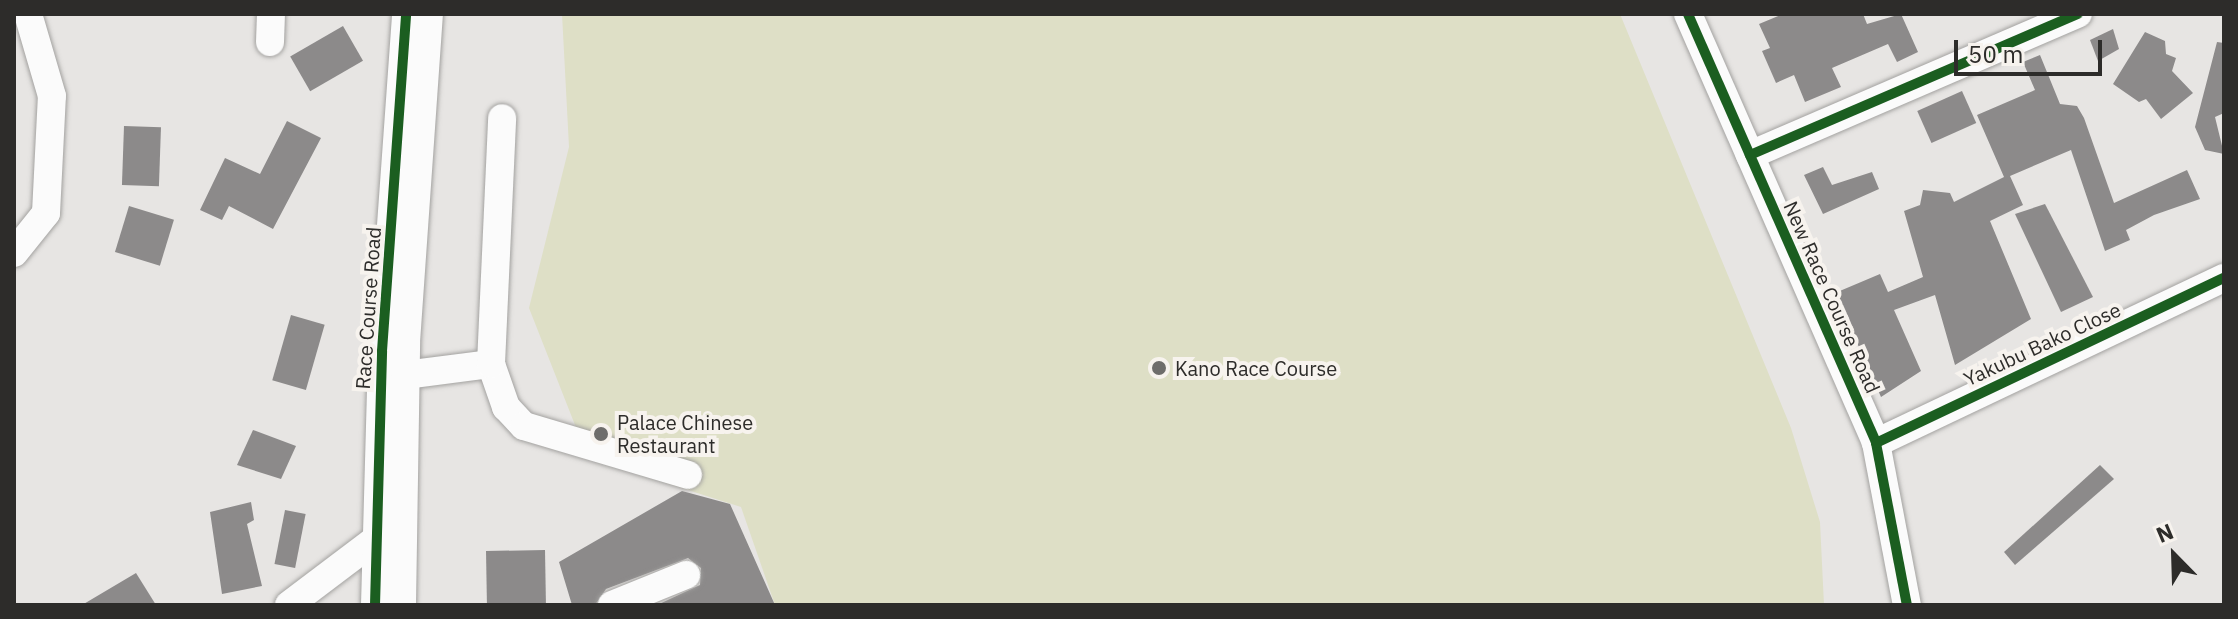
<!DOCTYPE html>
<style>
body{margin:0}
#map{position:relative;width:2238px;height:619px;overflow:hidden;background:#e7e5e3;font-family:"IBM Plex Sans",sans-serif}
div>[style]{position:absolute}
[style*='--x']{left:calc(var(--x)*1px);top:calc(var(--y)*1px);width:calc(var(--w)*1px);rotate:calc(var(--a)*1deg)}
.green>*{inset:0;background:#dedfc6}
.building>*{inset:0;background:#8c8a8a;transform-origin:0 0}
.roads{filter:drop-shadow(0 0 2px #a3a2a0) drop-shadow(0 0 2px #a3a2a0)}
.minor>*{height:28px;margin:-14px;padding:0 14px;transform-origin:14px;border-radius:14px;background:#fbfbfb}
.cycleway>*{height:10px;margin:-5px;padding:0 5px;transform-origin:5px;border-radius:5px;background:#1b5e20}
.dots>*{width:22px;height:22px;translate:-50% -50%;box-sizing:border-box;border:4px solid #f7f3ee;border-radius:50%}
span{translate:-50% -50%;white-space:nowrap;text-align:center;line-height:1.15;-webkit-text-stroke:8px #f7f3ee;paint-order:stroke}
.street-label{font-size:20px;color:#2d2c2a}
.poi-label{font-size:20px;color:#2d2c2a}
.left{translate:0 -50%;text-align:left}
.frame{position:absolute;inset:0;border:16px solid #2d2c2a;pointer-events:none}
.north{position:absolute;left:2134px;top:515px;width:80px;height:80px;-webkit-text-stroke:6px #f7f3ee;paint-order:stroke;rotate:337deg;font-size:22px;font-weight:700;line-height:32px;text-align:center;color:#2d2c2a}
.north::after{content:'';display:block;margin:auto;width:28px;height:36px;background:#2d2c2a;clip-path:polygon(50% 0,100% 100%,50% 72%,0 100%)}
.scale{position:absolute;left:1954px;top:40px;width:148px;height:36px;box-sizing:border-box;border:4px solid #2d2c2a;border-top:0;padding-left:10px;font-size:24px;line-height:28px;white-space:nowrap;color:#2d2c2a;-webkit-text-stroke:6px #f7f3ee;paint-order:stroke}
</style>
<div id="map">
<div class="green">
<div style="clip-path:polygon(562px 14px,1620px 14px,1791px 428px,1820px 522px,1824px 605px,775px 605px,741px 507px,588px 458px,529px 308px,569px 147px)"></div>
</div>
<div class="building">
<div style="clip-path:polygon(1783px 14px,1863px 14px,1867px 24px,1901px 14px,1918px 52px,1897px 62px,1888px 44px,1832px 68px,1841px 87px,1805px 102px,1794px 75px,1776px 83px,1762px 51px,1770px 48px,1759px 24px)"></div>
<div style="left:343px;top:26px;width:40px;height:61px;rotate:60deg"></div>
<div style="clip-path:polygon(2113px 29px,2119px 49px,2098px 61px,2090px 40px)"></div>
<div style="clip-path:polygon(2145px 32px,2165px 41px,2166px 54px,2176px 58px,2172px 71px,2193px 93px,2161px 119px,2146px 99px,2139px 102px,2113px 84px)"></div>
<div style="clip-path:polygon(2217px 42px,2224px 43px,2224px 113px,2215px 117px,2224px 154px,2205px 150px,2195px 127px)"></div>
<div style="clip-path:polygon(2040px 55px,2060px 104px,2077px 106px,2084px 118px,2114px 203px,2187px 170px,2200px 199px,2154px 215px,2126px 230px,2130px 240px,2105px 251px,2071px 150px,2010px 176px,2023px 205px,1990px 221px,2031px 319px,1955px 365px,1935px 295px,1894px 310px,1921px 371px,1881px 397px,1835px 293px,1880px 274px,1888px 292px,1923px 277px,1904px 211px,1920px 205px,1923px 190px,1950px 193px,1954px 202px,2004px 177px,1977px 115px,2035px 90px,2023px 62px)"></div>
<div style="left:1962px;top:91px;width:35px;height:49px;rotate:66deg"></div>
<div style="clip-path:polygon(287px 121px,321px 138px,273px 229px,229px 206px,222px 220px,200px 210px,225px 158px,260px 174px)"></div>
<div style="left:124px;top:126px;width:37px;height:59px;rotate:2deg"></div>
<div style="clip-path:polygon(1823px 167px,1832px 185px,1872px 172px,1879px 189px,1823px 214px,1804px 175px)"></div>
<div style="clip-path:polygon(2045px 204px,2093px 297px,2061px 312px,2015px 214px)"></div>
<div style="left:129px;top:206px;width:47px;height:48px;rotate:17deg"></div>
<div style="left:291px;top:315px;width:35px;height:68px;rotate:16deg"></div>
<div style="clip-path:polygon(253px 430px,296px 446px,281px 479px,237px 465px)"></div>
<div style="clip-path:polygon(2100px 465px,2114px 479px,2015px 565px,2004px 552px)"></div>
<div style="clip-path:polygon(682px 491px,730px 504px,775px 605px,657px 605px,700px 585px,701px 568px,688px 558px,606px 589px,595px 605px,572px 605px,559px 562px)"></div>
<div style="clip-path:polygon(251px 502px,254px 520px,247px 524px,262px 586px,222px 594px,210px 512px)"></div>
<div style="left:285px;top:510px;width:21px;height:55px;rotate:11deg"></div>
<div style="left:545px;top:550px;width:55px;height:59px;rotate:89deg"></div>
<div style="clip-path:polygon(136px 573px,156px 605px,82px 605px)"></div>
</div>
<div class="roads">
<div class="minor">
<div style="--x:1688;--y:14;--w:468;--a:66.3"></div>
<div style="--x:1876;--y:443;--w:165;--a:79.2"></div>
<div style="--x:270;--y:42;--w:28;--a:-88"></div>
<div style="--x:1750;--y:155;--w:357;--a:-23.3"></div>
<div style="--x:14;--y:253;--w:51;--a:-51.3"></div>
<div style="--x:46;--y:213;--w:117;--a:-87.1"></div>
<div style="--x:52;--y:96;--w:85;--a:-106.3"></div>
<div style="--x:491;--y:364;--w:46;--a:70.8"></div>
<div style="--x:506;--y:407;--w:26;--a:47"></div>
<div style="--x:524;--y:426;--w:171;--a:16.6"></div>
<div style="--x:405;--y:375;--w:87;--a:-7.3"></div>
<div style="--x:491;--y:364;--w:246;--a:-87.4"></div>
<div style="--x:1876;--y:443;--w:385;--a:-25.4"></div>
<div style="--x:289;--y:605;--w:108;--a:-37.1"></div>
<div style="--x:375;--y:605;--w:254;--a:-88.4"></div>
<div style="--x:382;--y:351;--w:338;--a:-85.9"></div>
<div style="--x:402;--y:605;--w:263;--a:-89.1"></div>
<div style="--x:406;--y:342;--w:329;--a:-86"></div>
<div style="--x:612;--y:605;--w:80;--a:-22.1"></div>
</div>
</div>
<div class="cycleway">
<div style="--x:1688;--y:14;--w:468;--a:66.3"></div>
<div style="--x:1876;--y:443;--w:165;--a:79.2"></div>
<div style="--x:1750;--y:155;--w:357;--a:-23.3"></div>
<div style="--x:1876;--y:443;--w:385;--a:-25.4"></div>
<div style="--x:375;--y:605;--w:254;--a:-88.4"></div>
<div style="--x:382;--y:351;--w:338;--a:-85.9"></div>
</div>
<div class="dots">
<div style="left:1159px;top:368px;background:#6e6d6b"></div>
<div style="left:601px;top:434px;background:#6e6d6b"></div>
</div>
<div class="street-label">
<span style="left:1832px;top:297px;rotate:66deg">New Race Course Road</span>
<span style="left:368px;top:308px;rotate:-86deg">Race Course Road</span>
<span style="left:2042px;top:344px;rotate:-25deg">Yakubu Bako Close</span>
</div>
<div class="poi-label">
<span class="left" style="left:1175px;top:368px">Kano Race Course</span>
<span class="left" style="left:617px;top:434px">Palace Chinese<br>Restaurant</span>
</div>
<div class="frame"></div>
<div class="north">N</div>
<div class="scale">50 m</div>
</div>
